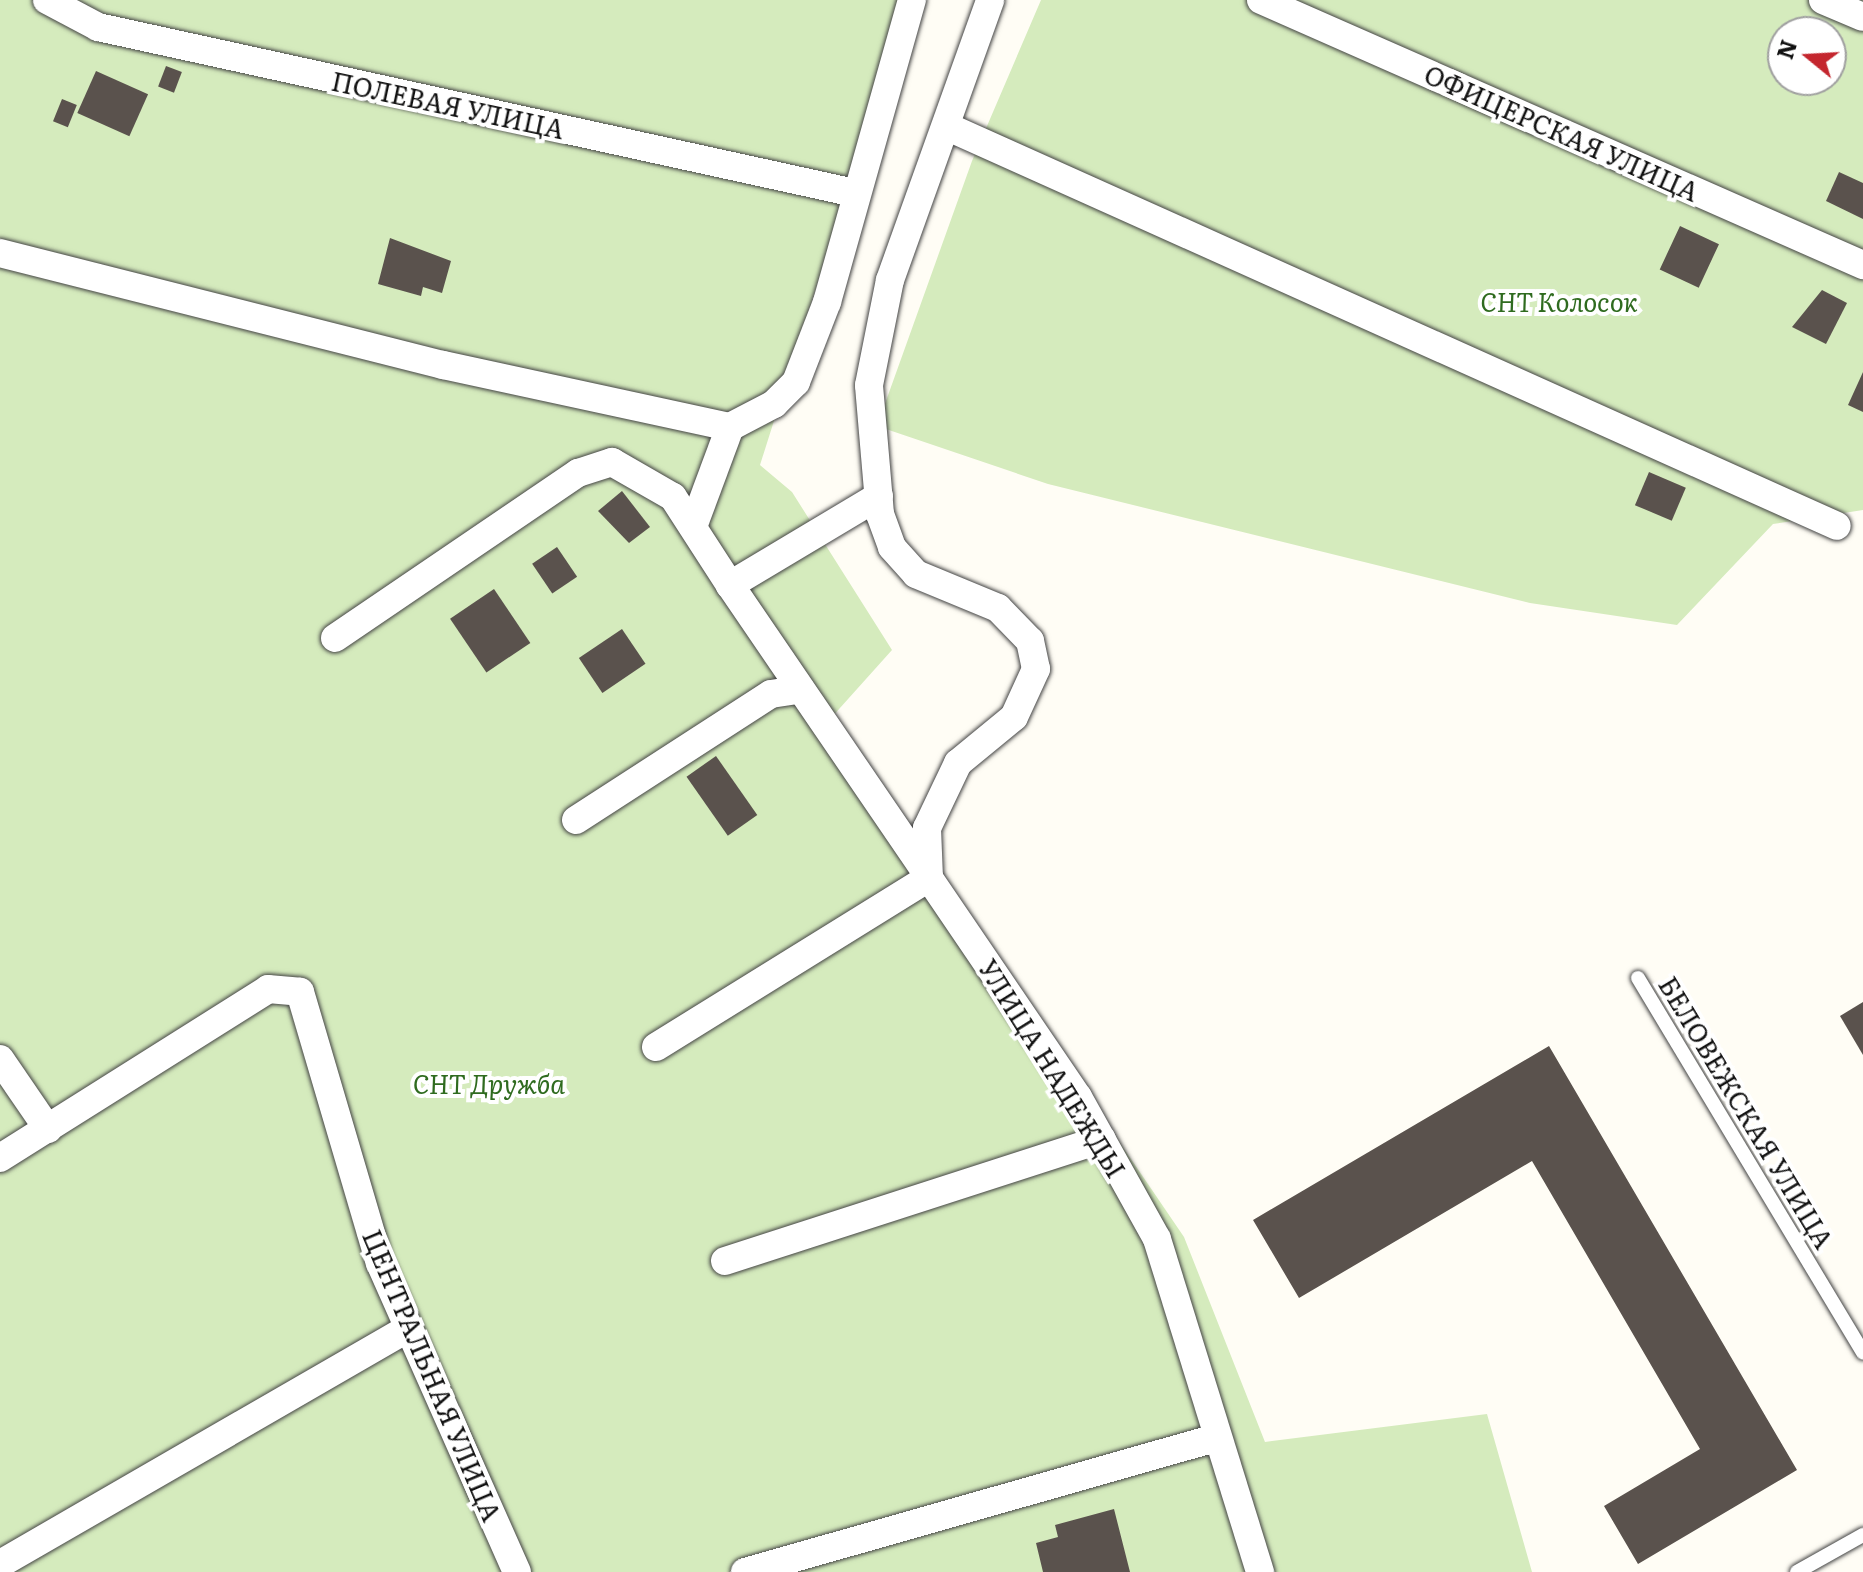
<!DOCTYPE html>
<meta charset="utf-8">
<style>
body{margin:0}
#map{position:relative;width:1863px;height:1572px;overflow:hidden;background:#fffdf5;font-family:Literata,serif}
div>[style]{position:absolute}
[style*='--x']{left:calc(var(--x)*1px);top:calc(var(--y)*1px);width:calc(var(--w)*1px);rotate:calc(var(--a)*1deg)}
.green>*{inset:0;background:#d5ebbd}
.building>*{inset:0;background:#5a524d;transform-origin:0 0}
.roads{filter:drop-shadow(0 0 2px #444) drop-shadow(0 0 2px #444)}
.service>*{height:14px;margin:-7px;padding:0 7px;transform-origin:7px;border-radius:7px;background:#fff}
.minor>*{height:28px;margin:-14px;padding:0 14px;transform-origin:14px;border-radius:14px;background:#fff}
span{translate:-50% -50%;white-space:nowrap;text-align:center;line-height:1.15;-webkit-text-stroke:8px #fff;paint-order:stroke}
.street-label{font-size:26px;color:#111}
.park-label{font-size:26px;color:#2f6b1f;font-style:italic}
.north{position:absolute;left:1767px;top:16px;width:80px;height:80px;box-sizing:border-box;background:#fff;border:2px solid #a0a0a0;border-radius:50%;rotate:288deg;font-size:22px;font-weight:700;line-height:32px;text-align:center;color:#111}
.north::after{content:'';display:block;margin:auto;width:28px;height:36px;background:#c4262e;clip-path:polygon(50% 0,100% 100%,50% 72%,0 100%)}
</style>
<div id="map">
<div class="green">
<div style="clip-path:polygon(0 0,907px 0,760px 465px,792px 492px,892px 650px,831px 718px,1184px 1237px,1265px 1442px,1487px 1414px,1532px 1572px,0 1572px)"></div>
<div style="clip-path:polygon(evenodd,1041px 0,1863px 0,1863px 510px,1773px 524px,1677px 625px,1530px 603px,1048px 484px,877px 426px,972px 161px,1041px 0,1783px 32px,1831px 32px,1831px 80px,1783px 80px,1783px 32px)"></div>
</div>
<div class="building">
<div style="left:166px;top:66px;width:17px;height:22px;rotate:21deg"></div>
<div style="left:96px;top:71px;width:57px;height:46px;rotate:24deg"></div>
<div style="left:62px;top:99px;width:16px;height:24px;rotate:22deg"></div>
<div style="clip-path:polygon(1839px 172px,1863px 183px,1863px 219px,1826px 201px)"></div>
<div style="left:1680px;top:226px;width:43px;height:48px;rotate:25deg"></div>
<div style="clip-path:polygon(390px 238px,451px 261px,442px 293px,423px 287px,421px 296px,378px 284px)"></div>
<div style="clip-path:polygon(1822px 290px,1847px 303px,1826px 344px,1792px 327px)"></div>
<div style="clip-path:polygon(1863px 372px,1863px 412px,1848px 405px)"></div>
<div style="left:1649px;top:472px;width:40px;height:36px;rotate:23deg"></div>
<div style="clip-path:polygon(622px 491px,650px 527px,629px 543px,598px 511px)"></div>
<div style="left:557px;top:547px;width:36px;height:30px;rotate:56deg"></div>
<div style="left:494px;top:589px;width:65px;height:53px;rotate:56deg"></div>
<div style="left:622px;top:629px;width:42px;height:52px;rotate:56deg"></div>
<div style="left:716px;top:756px;width:72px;height:36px;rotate:55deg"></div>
<div style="clip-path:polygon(1863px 1002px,1863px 1055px,1840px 1016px)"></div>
<div style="clip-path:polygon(1549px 1046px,1797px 1470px,1638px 1564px,1604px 1506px,1700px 1449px,1532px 1161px,1299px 1298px,1253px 1220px)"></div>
<div style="clip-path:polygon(1114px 1509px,1130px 1572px,1043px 1572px,1036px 1543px,1058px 1537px,1055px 1525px)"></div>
</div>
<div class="roads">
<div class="service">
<div style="--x:1638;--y:978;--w:437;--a:59"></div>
<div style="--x:1797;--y:1572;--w:76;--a:-29.3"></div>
</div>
<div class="minor">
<div style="--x:47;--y:0;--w:58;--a:27.9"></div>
<div style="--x:98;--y:27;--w:775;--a:12.37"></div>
<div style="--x:1261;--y:0;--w:658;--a:23.76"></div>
<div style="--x:1823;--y:0;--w:43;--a:23"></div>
<div style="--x:948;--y:127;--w:974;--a:24.17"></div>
<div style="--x:0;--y:253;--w:457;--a:14.2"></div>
<div style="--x:443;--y:365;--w:294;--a:12.2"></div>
<div style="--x:879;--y:496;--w:174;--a:149.1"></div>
<div style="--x:730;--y:585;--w:353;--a:55.7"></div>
<div style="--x:694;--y:524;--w:103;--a:-69.6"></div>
<div style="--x:730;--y:427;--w:50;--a:-27.6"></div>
<div style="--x:774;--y:404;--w:31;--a:-45"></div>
<div style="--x:796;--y:382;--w:86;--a:-68.8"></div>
<div style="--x:827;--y:302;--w:314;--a:-74.3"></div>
<div style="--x:335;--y:638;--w:294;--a:-34.2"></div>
<div style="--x:578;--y:473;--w:36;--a:-18"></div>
<div style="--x:612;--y:462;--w:70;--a:29.8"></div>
<div style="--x:673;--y:497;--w:105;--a:57.1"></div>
<div style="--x:576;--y:820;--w:232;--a:-32.9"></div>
<div style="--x:771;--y:694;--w:30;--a:-9"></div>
<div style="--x:929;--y:878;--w:50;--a:-92.3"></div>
<div style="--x:927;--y:828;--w:72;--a:-64.5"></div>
<div style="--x:958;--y:763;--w:72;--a:-39.4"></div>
<div style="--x:1014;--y:717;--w:53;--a:-65.4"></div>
<div style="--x:1036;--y:669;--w:29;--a:-102"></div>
<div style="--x:1030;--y:641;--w:46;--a:-134.1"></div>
<div style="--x:998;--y:608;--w:89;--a:-157.5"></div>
<div style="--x:916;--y:574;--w:36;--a:-132"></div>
<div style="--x:892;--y:547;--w:35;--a:-110"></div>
<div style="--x:880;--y:514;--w:129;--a:-94.9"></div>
<div style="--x:869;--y:385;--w:107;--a:-78.7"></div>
<div style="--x:890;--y:280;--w:297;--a:-70.3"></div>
<div style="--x:656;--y:1047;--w:321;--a:-31.8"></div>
<div style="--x:929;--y:878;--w:265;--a:55.8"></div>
<div style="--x:1078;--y:1097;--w:162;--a:60.9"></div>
<div style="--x:1157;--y:1239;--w:349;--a:72.8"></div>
<div style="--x:0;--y:1059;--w:85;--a:55.6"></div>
<div style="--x:0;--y:1158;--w:317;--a:-32.2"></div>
<div style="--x:268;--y:989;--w:32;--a:5"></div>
<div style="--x:300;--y:992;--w:283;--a:73.6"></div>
<div style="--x:380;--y:1263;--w:338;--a:66.1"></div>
<div style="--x:725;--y:1261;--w:396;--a:-17.9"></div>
<div style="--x:0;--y:1564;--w:471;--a:-30"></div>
<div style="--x:745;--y:1572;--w:490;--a:-15.9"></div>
</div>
</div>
<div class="street-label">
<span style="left:448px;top:104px;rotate:12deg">ПОЛЕВАЯ УЛИЦА</span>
<span style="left:1562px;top:132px;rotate:24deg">ОФИЦЕРСКАЯ УЛИЦА</span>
<span style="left:1053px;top:1068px;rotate:58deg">УЛИЦА НАДЕЖДЫ</span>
<span style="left:1747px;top:1112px;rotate:59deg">БЕЛОВЕЖСКАЯ УЛИЦА</span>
<span style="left:433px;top:1375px;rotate:67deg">ЦЕНТРАЛЬНАЯ УЛИЦА</span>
</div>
<div class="park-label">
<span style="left:1559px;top:301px">СНТ Колосок</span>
<span style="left:489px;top:1083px">СНТ Дружба</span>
</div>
<div class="north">N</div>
</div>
